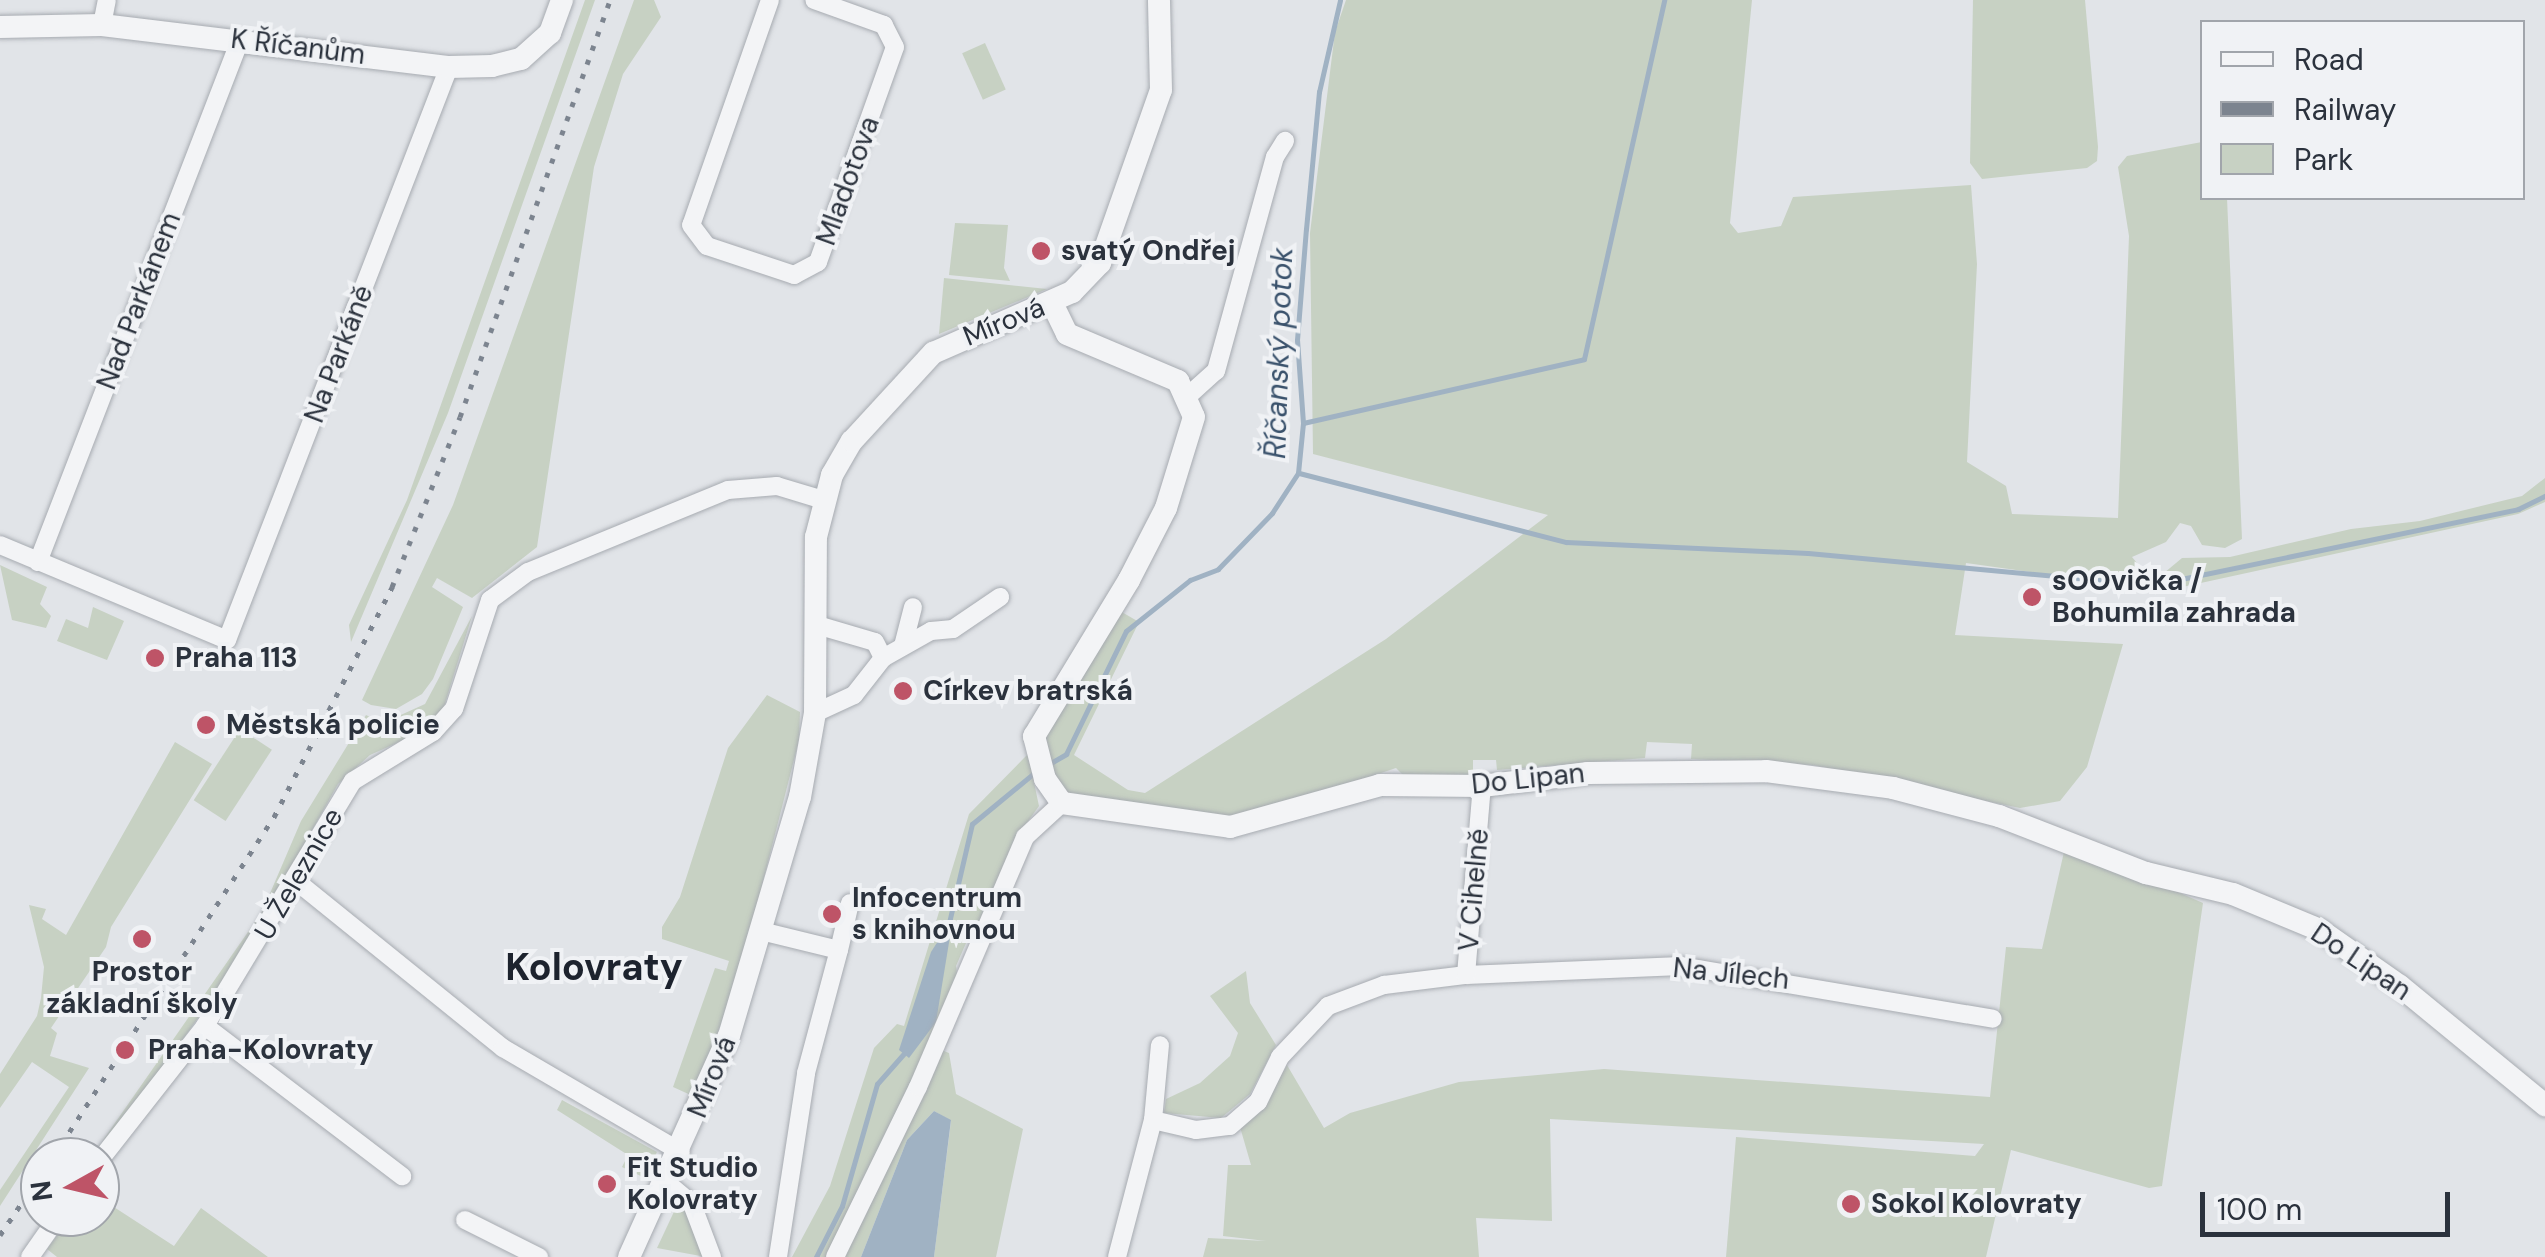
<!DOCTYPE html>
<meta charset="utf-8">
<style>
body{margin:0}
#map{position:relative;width:2545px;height:1257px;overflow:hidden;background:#e1e4e8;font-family:"DM Sans",sans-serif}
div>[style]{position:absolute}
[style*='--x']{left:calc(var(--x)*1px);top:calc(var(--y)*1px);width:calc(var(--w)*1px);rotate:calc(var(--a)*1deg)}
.green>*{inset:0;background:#c7d1c3;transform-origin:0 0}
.water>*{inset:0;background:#a0b2c3}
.stream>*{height:5px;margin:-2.5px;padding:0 2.5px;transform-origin:2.5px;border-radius:2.5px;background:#a0b2c3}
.roads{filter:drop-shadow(0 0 2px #a7abb1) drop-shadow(0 0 2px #a7abb1)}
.minor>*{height:18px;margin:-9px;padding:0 9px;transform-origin:9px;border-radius:9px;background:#f3f4f6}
.tertiary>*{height:22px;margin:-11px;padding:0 11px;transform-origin:11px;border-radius:11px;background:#f3f4f6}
.rail>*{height:5px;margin-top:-2.5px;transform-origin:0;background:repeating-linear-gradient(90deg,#7c848f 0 5px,transparent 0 15px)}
.dots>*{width:28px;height:28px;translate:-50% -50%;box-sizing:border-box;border:5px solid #f0f2f5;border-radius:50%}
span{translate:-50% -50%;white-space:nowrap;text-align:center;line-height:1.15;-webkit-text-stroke:8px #f0f2f5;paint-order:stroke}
.street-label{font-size:28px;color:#2b323d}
.poi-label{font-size:28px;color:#2b323d;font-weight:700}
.left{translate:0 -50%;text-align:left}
.water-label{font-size:30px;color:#3a526c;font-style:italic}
.district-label{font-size:38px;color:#1d232e;font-weight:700}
.legend{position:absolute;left:2200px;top:20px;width:325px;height:180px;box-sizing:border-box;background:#f0f2f5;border:2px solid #a1a5ab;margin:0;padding:12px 18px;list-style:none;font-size:30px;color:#2b323d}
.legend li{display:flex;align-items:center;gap:20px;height:50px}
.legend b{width:50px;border:2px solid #a1a5ab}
.north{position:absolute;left:20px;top:1137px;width:100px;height:100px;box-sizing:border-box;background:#f0f2f5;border:2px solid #a1a5ab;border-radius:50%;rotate:262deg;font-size:28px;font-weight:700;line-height:40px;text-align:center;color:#2b323d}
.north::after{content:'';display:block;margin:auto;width:35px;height:45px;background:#be5467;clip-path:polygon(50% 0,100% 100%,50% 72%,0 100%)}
.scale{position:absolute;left:2200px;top:1192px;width:250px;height:45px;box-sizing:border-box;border:5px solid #2b323d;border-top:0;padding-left:12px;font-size:30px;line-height:35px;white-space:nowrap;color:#2b323d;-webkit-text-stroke:8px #f0f2f5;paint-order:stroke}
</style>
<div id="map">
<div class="green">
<div style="clip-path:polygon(585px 0,595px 0,448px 413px,351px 642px,349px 625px,407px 500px)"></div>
<div style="clip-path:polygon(634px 0,654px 0,661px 17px,623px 74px,594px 167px,537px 547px,472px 598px,437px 578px,432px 587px,463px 607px,433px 679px,422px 694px,396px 709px,371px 705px,362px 700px,453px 505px)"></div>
<div style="clip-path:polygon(1346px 0,1752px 0,1730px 223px,1738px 233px,1781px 226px,1793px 197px,1971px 185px,1977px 264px,1967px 462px,2006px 486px,2012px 514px,2118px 518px,2129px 236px,2118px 167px,2127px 156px,2202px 142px,2202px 198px,2227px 198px,2242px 539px,2225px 548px,2202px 545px,2191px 526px,2180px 523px,2166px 542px,2132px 557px,2146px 574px,2145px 588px,1966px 563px,1955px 635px,2123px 644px,2087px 767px,2060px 801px,2020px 808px,1813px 765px,1691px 759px,1692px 744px,1647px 742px,1645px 758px,1497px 770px,1496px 760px,1473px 760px,1473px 777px,1406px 778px,1396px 768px,1265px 812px,1228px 817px,1076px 799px,1060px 786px,1043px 747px,1045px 730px,1120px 611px,1139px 622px,1074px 755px,1128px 790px,1145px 793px,1386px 639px,1548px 515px,1313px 454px,1310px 233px,1335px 32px)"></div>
<div style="clip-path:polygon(1973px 0,2085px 0,2098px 147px,2097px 161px,2087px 168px,1982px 179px,1970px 163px)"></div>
<div style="left:985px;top:43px;width:51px;height:25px;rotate:66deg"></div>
<div style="clip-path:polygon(955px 223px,1008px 225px,1004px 268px,1010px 281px,949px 275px)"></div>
<div style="clip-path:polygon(944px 278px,1047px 289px,939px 334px)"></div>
<div style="clip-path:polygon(2545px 478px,2545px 502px,2518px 514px,2164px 591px,2164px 573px,2182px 558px,2230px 557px,2351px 529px,2420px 521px,2522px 496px)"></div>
<div style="clip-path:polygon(0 565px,47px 587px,40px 604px,51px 616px,46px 628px,12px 620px)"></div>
<div style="clip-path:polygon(93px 607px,124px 621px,107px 660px,57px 641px,66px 619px,88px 628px)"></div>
<div style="clip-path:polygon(472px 616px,443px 710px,417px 734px,370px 755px,338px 784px,245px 950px,143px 1097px,101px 1143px,262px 912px,301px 821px,366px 715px,383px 723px,425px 704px)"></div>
<div style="clip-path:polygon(767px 695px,800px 712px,799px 740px,742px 964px,695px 1097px,673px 1087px,715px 968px,726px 971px,729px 961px,662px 939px,662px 927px,680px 897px,728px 748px)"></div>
<div style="left:240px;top:729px;width:38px;height:85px;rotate:33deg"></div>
<div style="clip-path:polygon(175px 742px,212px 764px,111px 927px,106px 947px,51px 1028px,57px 1033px,50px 1056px,89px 1068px,0 1206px,0 1190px,69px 1087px,32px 1062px,0 1108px,0 1074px,37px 1016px,41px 998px,44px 967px,29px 905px,46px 909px,42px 919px,66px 935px)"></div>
<div style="clip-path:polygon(1028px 754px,1039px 806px,1016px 838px,980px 928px,970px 934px,956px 966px,958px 980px,927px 1044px,949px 1053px,956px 1094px,1023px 1129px,996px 1257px,934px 1257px,951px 1121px,934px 1111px,907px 1140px,861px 1257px,792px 1257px,830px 1186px,874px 1048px,897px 1024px,904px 1026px,969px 814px)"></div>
<div style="clip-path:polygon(2066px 843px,2203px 903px,2162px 1186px,2149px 1188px,2011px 1150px,1986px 1257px,1726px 1257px,1736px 1137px,1975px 1156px,1984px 1144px,1550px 1119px,1552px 1221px,1476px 1218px,1479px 1257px,1203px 1257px,1208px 1238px,1266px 1241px,1223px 1236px,1228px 1165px,1251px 1165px,1240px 1127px,1263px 1108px,1287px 1065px,1324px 1128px,1350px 1113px,1459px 1082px,1604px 1069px,1990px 1097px,2006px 947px,2042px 949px)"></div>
<div style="clip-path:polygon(1246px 971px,1250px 1003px,1276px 1045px,1250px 1094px,1221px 1118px,1164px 1113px,1166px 1099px,1200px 1083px,1230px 1056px,1238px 1033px,1210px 996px)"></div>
<div style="clip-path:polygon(562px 1100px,657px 1152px,645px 1178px,622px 1167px,628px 1155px,557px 1110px)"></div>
<div style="clip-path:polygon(100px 1198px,174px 1246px,201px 1208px,268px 1257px,57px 1257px,47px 1249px,70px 1217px,100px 1217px)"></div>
<div style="clip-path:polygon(679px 1201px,683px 1202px,706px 1257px,657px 1248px)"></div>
</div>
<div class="water">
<div style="clip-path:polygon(953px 918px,936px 1022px,909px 1058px,899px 1050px,931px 952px)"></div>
<div style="clip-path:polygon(934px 1111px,951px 1120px,934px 1257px,861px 1257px,907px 1140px)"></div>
</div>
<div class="stream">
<div style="--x:1303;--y:423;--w:288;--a:-12.8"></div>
<div style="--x:1584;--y:359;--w:368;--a:-77.4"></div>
<div style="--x:1299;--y:473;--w:276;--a:14.5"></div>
<div style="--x:1566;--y:542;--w:242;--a:2.6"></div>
<div style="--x:1808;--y:553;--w:345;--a:5.3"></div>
<div style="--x:2152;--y:585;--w:374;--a:-11.7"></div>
<div style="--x:2518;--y:509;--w:30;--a:-26"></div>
<div style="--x:1049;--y:764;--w:20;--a:-30"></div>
<div style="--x:1066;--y:754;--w:137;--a:-64"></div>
<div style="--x:1126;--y:631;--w:82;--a:-38.6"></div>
<div style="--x:1190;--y:580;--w:30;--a:-21"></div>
<div style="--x:1218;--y:569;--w:78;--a:-46"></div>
<div style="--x:1272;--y:513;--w:48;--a:-57"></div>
<div style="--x:1298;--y:473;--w:50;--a:-84.3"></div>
<div style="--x:1303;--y:423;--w:83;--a:-94.1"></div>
<div style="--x:1297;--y:340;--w:111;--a:-85.4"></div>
<div style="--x:1306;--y:229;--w:138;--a:-84.6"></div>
<div style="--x:1319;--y:92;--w:94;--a:-77.1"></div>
<div style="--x:948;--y:927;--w:106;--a:-76.9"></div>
<div style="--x:972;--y:824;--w:82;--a:-39.5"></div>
<div style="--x:816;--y:1257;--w:57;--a:-63"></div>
<div style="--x:842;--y:1206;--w:127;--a:-74"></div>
<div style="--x:877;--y:1084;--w:45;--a:-48.6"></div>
</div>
<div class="roads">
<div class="minor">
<div style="--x:770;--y:0;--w:238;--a:109.3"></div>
<div style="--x:691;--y:225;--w:26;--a:53"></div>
<div style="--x:707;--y:246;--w:92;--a:18.4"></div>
<div style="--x:794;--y:275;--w:27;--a:-28"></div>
<div style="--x:818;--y:262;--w:228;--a:-70.3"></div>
<div style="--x:895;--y:47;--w:25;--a:-117"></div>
<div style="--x:884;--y:25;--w:74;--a:-160.3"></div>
<div style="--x:102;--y:25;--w:25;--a:-79"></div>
<div style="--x:1189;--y:395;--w:36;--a:-42"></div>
<div style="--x:1216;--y:371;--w:222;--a:-74.6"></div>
<div style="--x:1275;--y:157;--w:19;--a:-58"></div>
<div style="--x:0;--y:545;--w:246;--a:22.7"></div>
<div style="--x:227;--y:640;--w:615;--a:-68.82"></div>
<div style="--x:38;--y:562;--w:560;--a:-68.84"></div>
<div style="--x:817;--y:625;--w:60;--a:16.3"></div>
<div style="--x:875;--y:642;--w:18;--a:63"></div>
<div style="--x:903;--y:646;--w:40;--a:-75.6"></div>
<div style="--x:815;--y:713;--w:43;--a:-24.8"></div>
<div style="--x:854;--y:695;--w:47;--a:-51.9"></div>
<div style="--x:883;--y:658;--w:55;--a:-29.4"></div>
<div style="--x:931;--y:631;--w:22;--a:-5"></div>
<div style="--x:953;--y:629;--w:57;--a:-34.2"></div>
<div style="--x:296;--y:881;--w:266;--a:38.9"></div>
<div style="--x:503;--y:1048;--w:206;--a:30.3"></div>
<div style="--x:761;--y:931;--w:80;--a:13.7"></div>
<div style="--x:839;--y:950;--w:48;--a:-76.8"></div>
<div style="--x:1466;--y:975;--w:215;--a:-2.4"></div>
<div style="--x:1681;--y:966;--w:316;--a:9.6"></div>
<div style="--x:205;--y:1026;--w:248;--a:37.3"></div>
<div style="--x:1153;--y:1120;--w:75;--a:-84.7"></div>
<div style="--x:100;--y:1160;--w:170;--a:-51.9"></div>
<div style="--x:205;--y:1026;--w:286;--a:-58.9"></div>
<div style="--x:353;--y:781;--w:94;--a:-31.5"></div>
<div style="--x:433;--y:732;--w:31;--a:-48"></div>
<div style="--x:454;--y:709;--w:115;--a:-71.7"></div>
<div style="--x:490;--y:600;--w:47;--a:-36.4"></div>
<div style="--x:528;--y:572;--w:216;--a:-22.3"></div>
<div style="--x:728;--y:490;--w:49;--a:-4.7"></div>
<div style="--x:777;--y:486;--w:48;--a:16.9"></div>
<div style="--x:667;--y:1183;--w:33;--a:40"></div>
<div style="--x:692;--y:1204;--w:57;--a:69.3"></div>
<div style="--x:465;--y:1220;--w:83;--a:26.6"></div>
<div style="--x:30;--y:1257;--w:49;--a:-55"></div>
<div style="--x:778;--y:1257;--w:186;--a:-81.3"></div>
<div style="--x:806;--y:1073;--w:127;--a:-75"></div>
<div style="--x:835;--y:1257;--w:189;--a:-64"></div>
<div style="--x:918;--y:1087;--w:272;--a:-66.8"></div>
<div style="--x:1025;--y:837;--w:50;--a:-42.6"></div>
<div style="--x:1117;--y:1257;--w:142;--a:-75.3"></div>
<div style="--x:1153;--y:1120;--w:44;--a:13.1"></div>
<div style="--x:1196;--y:1130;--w:34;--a:-7"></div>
<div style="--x:1230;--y:1126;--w:37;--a:-41"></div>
<div style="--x:1258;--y:1102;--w:50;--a:-63.9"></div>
<div style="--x:1280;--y:1057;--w:70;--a:-46.7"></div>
<div style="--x:1328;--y:1006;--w:60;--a:-20.6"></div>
<div style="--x:1384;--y:985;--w:83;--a:-7"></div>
<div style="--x:1466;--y:975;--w:190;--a:-85.2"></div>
</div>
<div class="tertiary">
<div style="--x:0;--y:27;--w:102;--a:-1.1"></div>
<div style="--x:102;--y:25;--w:350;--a:6.9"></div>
<div style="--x:449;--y:67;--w:43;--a:-1.3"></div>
<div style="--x:492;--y:66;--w:30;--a:-14"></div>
<div style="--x:521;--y:59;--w:39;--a:-42"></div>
<div style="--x:550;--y:33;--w:35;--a:-70"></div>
<div style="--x:1052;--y:303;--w:34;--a:64"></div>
<div style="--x:1067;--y:334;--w:121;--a:22.9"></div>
<div style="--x:1178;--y:381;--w:39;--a:66"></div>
<div style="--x:1194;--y:417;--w:95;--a:107.1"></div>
<div style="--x:1166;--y:508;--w:81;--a:117.2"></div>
<div style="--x:1129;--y:580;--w:183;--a:121.3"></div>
<div style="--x:1034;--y:736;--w:44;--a:75.7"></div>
<div style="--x:1045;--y:779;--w:29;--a:55"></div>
<div style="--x:1062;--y:803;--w:170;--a:8.1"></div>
<div style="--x:1230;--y:827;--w:156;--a:-15.6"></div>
<div style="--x:1380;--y:785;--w:102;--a:0.6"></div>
<div style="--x:1482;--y:786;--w:107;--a:-7"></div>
<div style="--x:1588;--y:773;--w:178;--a:-0.6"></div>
<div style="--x:1766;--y:771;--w:128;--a:7.6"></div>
<div style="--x:1893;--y:788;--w:110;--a:14.8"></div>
<div style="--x:1999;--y:816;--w:158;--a:21.2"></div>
<div style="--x:2146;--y:873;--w:89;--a:13.6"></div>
<div style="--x:2233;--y:894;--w:94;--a:22.5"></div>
<div style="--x:2320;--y:930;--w:98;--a:35"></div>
<div style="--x:2400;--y:986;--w:188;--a:39.4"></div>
<div style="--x:629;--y:1257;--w:243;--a:-65.7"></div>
<div style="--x:729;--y:1036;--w:249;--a:-73.5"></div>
<div style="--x:800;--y:797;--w:85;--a:-79.9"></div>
<div style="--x:815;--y:713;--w:176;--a:-89.7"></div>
<div style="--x:816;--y:537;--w:64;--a:-75.5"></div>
<div style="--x:832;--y:475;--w:39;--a:-60"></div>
<div style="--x:852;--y:441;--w:120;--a:-47.4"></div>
<div style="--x:933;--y:353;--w:152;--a:-23.7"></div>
<div style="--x:1072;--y:292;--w:40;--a:-46"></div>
<div style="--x:1100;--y:263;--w:183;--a:-70.6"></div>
<div style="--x:1161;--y:90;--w:90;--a:-91.3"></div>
</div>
</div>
<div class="rail">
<div style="--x:53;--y:1157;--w:406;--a:-57"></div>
<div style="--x:274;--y:817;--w:259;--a:-62.8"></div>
<div style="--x:392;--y:587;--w:183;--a:-68.2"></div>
<div style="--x:460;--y:417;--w:443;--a:-70.2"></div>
<div style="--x:0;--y:1235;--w:71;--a:-55.9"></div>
</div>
<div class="dots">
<div style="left:1041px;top:251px;background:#be5467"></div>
<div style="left:2032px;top:597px;background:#be5467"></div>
<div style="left:155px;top:658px;background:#be5467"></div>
<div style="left:903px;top:691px;background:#be5467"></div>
<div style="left:206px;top:725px;background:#be5467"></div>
<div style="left:832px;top:914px;background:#be5467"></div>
<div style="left:142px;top:939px;background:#be5467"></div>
<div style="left:125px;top:1050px;background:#be5467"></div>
<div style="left:607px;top:1184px;background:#be5467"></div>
<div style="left:1851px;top:1204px;background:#be5467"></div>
</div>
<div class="street-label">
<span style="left:298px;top:47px;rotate:7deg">K Říčanům</span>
<span style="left:848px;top:181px;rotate:-70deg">Mladotova</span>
<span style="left:139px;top:301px;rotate:-69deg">Nad Parkánem</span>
<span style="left:1004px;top:322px;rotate:-22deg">Mírová</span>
<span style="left:339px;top:354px;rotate:-69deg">Na Parkáně</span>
<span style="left:1528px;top:779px;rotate:-6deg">Do Lipan</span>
<span style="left:299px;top:874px;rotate:-60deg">U Železnice</span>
<span style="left:1474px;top:890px;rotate:-85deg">V Cihelně</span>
<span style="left:2361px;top:962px;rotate:34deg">Do Lipan</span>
<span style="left:1731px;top:974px;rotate:6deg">Na Jílech</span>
<span style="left:712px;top:1077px;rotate:-68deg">Mírová</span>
</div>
<div class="poi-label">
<span class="left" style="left:1061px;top:251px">svatý Ondřej</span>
<span class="left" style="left:2052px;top:597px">sOOvička /<br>Bohumila zahrada</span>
<span class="left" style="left:175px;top:658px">Praha 113</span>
<span class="left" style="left:923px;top:691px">Církev bratrská</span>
<span class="left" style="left:226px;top:725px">Městská policie</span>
<span class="left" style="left:852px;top:914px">Infocentrum<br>s knihovnou</span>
<span style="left:142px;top:988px">Prostor<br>základní školy</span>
<span class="left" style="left:148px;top:1050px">Praha-Kolovraty</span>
<span class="left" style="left:627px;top:1184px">Fit Studio<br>Kolovraty</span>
<span class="left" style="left:1871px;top:1204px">Sokol Kolovraty</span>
</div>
<div class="water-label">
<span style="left:1279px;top:353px;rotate:-88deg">Říčanský potok</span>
</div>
<div class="district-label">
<span style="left:594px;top:968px">Kolovraty</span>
</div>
<ul class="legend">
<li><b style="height:12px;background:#f3f4f6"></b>Road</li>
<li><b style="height:12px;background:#7c848f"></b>Railway</li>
<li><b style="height:28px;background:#c7d1c3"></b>Park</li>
</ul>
<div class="north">N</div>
<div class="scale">100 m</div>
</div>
